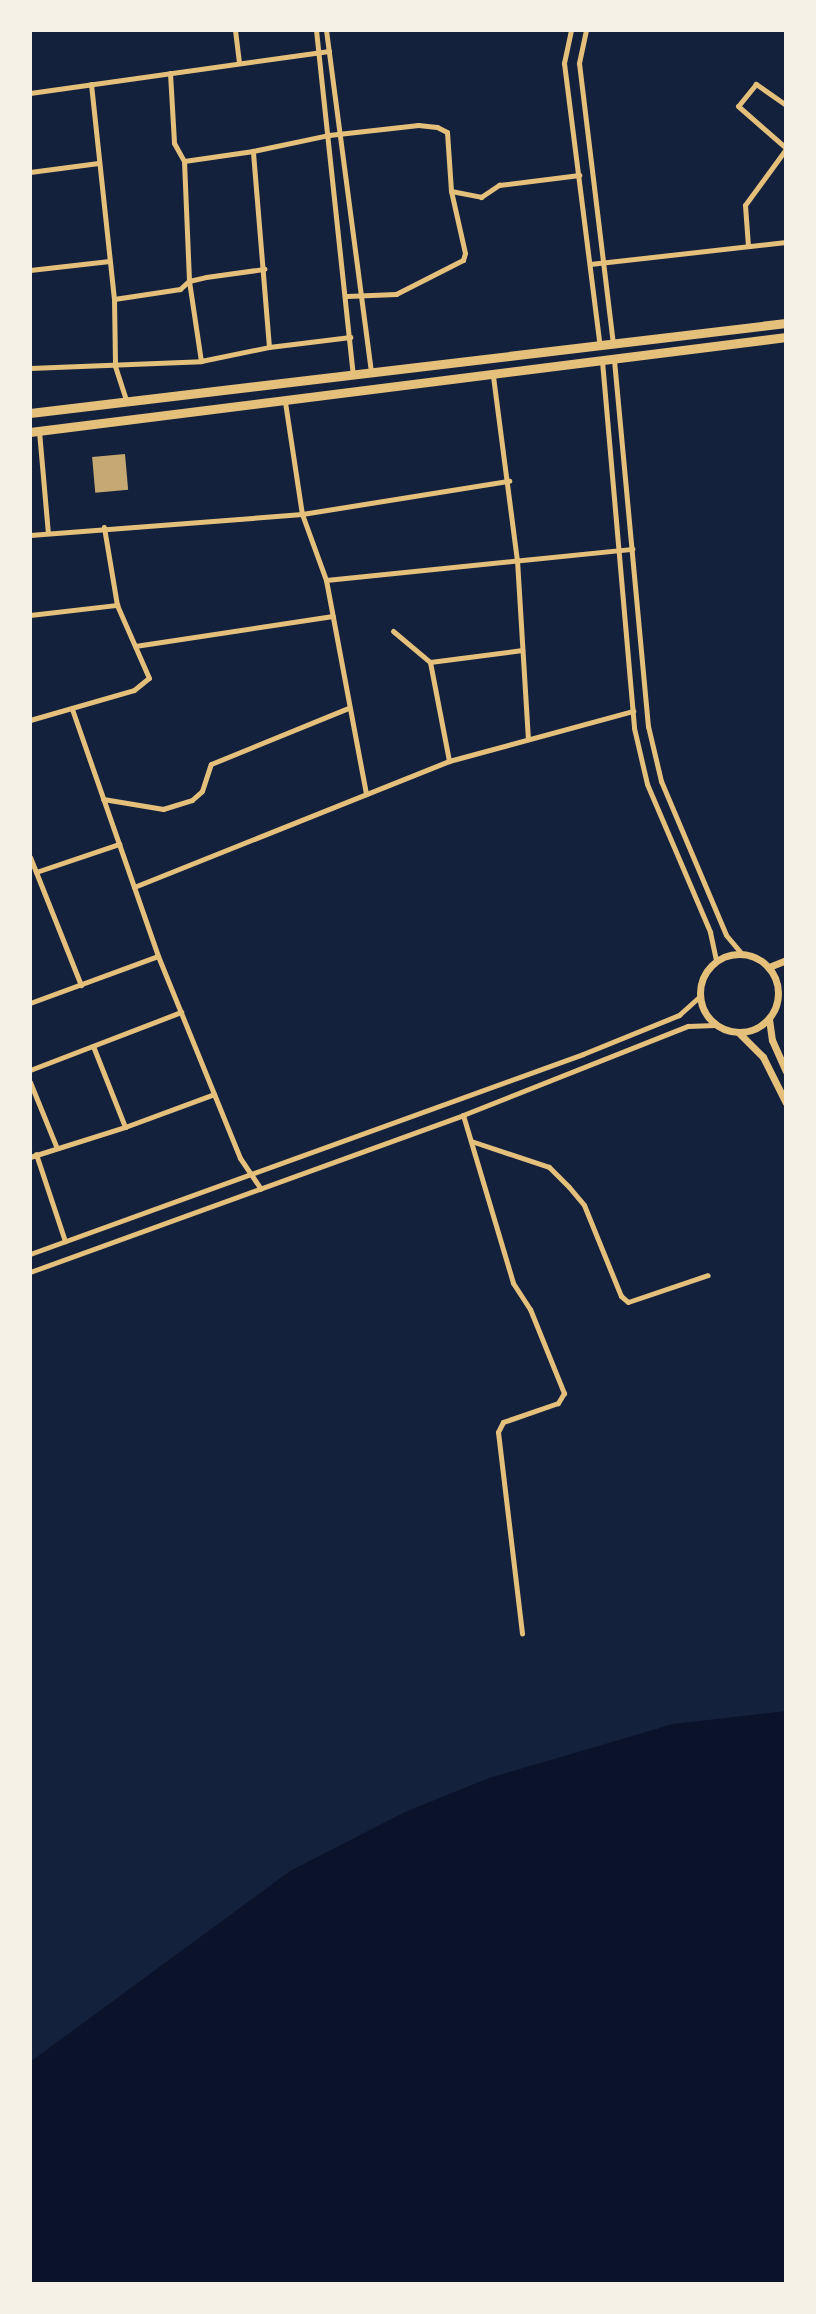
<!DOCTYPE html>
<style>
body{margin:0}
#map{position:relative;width:816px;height:2314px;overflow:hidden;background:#14213d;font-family:"IBM Plex Serif",serif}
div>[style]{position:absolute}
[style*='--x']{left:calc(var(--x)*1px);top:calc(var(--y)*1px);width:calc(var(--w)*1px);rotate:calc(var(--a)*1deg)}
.water>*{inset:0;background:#0b132b}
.building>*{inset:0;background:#c6a872;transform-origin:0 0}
.minor>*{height:5px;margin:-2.5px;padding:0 2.5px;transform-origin:2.5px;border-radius:2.5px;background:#e5c07b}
.tertiary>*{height:7px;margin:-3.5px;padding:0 3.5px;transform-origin:3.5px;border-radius:3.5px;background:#e5c07b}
.tertiary>.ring{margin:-3.5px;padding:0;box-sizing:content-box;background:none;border:7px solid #e5c07b;border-radius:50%}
.trunk>*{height:9px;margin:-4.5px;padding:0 4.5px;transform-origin:4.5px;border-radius:4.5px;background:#e5c07b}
span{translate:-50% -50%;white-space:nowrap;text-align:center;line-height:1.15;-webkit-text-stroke:7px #f6f1e7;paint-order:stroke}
.frame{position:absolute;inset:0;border:32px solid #f6f1e7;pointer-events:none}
</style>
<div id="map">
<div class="water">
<div style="clip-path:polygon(786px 1711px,786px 2284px,30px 2284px,30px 2062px,290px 1871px,405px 1812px,489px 1778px,673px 1724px)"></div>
</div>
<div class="building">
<div style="left:125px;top:454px;width:36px;height:33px;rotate:85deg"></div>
</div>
<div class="minor">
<div style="--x:235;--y:30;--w:33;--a:83"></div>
<div style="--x:316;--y:30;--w:346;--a:83.9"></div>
<div style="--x:326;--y:30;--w:344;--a:82.5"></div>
<div style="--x:571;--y:30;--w:34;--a:102"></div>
<div style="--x:564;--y:63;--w:285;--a:82.8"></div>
<div style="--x:586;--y:30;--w:34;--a:102"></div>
<div style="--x:579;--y:63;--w:282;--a:83.1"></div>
<div style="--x:170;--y:73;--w:70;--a:86.7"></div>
<div style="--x:174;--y:143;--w:21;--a:61"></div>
<div style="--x:184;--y:161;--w:120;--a:87.6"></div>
<div style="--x:189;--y:281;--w:81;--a:81.5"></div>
<div style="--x:91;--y:84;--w:216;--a:83.9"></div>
<div style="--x:114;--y:299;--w:67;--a:89.1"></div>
<div style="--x:115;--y:366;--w:36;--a:72"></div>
<div style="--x:30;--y:93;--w:302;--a:-8"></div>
<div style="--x:786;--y:105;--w:37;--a:-145"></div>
<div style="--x:756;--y:84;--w:28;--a:129"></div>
<div style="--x:738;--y:106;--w:64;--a:41.2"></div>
<div style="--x:184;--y:161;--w:70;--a:-8.2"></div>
<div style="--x:30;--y:172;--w:69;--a:-7.5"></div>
<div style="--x:748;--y:246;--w:41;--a:-94.2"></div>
<div style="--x:745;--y:205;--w:69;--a:-53.8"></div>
<div style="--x:590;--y:264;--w:197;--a:-6.4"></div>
<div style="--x:30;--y:270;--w:80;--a:-6.5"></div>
<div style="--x:347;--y:296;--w:49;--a:-2.3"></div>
<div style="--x:396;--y:294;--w:75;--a:-26.9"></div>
<div style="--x:463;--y:260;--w:7;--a:-74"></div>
<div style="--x:465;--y:253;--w:64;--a:-102.7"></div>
<div style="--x:114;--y:299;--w:67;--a:-8.6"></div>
<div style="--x:180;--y:289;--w:12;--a:-42"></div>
<div style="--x:189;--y:281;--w:17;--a:-13"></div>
<div style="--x:206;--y:277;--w:59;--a:-7.9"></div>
<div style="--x:269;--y:347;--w:197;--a:-94.7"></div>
<div style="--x:253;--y:151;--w:78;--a:-11.9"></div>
<div style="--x:329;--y:135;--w:90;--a:-6.4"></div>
<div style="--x:418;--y:125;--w:19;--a:6"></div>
<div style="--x:437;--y:127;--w:11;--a:27"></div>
<div style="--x:447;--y:132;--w:59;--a:86.1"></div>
<div style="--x:451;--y:191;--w:31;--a:11"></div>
<div style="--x:481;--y:197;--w:22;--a:-34"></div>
<div style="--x:499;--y:185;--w:81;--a:-7.1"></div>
<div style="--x:614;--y:360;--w:368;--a:84.7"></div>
<div style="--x:648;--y:726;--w:57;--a:76.7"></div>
<div style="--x:661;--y:781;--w:167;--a:67.1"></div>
<div style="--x:726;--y:935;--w:23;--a:50"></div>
<div style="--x:602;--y:361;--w:368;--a:85"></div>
<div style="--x:634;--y:728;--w:57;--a:76.9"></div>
<div style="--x:647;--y:784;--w:161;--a:66.9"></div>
<div style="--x:710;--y:932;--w:30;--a:78"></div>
<div style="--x:30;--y:368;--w:171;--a:-2.3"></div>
<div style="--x:201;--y:361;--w:69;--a:-11.6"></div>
<div style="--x:269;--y:347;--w:82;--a:-7"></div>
<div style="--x:493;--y:376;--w:186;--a:82.6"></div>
<div style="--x:517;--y:560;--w:179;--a:86.5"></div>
<div style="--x:285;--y:402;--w:113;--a:81.4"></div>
<div style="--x:302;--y:514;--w:70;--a:70"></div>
<div style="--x:326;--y:580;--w:218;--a:79.4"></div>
<div style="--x:39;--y:431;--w:102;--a:85"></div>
<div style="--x:30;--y:535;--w:273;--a:-4.4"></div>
<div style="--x:302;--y:514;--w:210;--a:-9.1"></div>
<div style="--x:326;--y:580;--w:308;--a:-5.8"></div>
<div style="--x:30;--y:615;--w:88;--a:-6.6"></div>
<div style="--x:393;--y:631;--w:48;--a:40"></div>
<div style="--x:430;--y:662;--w:93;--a:-7.4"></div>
<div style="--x:135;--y:646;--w:200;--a:-8.6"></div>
<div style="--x:430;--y:662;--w:101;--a:79.1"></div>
<div style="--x:72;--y:709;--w:262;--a:70.8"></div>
<div style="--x:158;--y:956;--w:218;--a:67.9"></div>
<div style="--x:240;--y:1158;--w:37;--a:56"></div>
<div style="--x:30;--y:720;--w:108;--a:-16.1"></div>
<div style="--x:134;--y:690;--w:19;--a:-39"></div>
<div style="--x:149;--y:678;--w:80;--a:-113.7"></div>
<div style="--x:117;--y:605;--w:79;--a:-99.5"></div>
<div style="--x:103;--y:799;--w:61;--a:9.5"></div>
<div style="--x:163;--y:809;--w:30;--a:-17"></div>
<div style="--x:192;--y:800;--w:13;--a:-42"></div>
<div style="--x:202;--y:791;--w:28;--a:-72"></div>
<div style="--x:211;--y:764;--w:148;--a:-22.2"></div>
<div style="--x:30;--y:857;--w:138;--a:68.3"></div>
<div style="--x:36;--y:872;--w:88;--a:-18.6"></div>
<div style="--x:134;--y:887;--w:339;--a:-21.8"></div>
<div style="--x:449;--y:761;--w:191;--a:-15.2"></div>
<div style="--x:30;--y:1003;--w:136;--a:-20.2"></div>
<div style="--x:93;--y:1046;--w:87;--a:68.4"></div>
<div style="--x:30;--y:1070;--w:162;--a:-21"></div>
<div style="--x:30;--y:1082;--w:69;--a:67.9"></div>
<div style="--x:463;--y:1115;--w:175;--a:73.4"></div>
<div style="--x:513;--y:1283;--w:31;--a:57"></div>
<div style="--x:530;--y:1309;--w:91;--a:68"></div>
<div style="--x:564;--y:1393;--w:12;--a:121"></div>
<div style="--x:558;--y:1403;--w:58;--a:160.9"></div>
<div style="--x:503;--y:1422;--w:11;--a:117"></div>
<div style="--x:498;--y:1432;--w:203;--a:83.2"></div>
<div style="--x:471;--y:1141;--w:82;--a:18.4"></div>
<div style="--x:549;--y:1167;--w:28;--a:45"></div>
<div style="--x:569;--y:1187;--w:23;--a:50"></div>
<div style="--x:584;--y:1205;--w:98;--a:67.9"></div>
<div style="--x:621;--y:1296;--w:9;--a:41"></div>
<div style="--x:628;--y:1302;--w:84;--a:-18.6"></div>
<div style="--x:36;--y:1154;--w:92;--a:71.6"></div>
<div style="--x:30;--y:1157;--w:100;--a:-17.5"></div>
<div style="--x:125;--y:1127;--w:95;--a:-20.3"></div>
<div style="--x:30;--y:1254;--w:588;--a:-19.88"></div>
<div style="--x:583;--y:1054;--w:104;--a:-22.1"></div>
<div style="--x:679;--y:1015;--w:28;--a:-42"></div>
<div style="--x:30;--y:1272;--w:461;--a:-19.9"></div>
<div style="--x:463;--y:1115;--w:242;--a:-21.6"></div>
<div style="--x:688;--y:1026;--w:27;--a:-2"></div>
</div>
<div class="tertiary">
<div class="ring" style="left:700px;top:954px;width:71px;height:71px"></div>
<div style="--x:769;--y:967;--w:18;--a:-22"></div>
<div style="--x:769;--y:1019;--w:21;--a:82"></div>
<div style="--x:772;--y:1040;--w:34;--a:66"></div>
<div style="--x:739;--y:1033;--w:34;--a:45"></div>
<div style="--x:763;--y:1057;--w:51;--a:63.4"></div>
</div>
<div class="trunk">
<div style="--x:30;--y:413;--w:761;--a:-6.79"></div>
<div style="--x:30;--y:432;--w:762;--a:-7.16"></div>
</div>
<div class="frame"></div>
</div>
